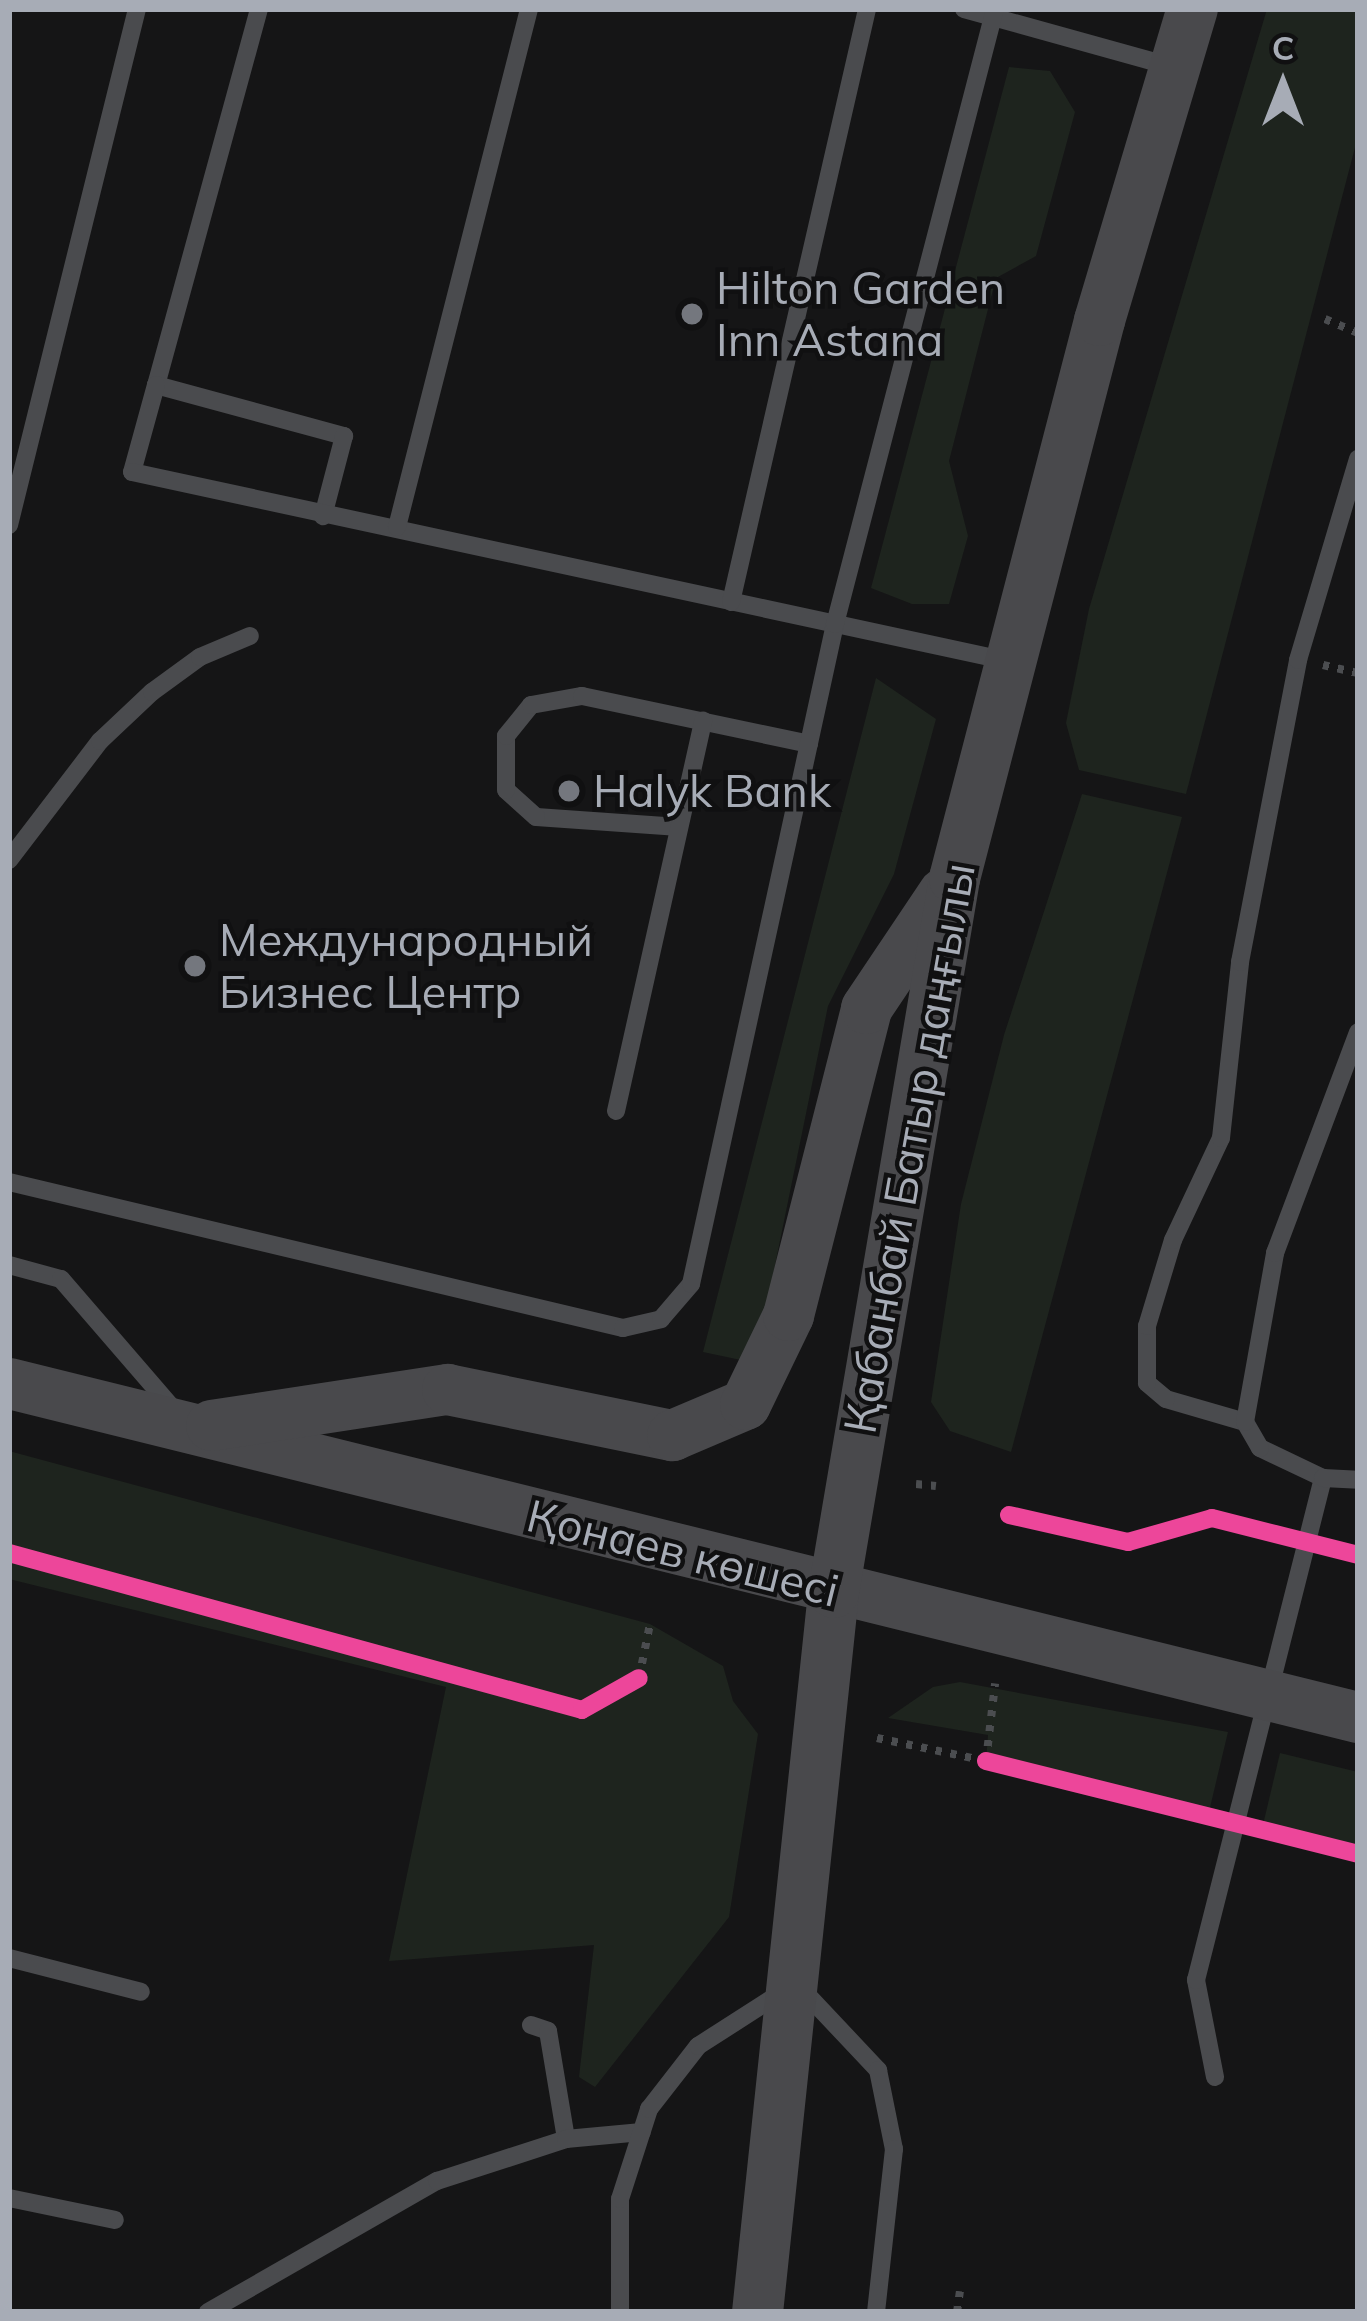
<!DOCTYPE html>
<meta charset="utf-8">
<style>
body{margin:0}
#map{position:relative;width:1367px;height:2321px;overflow:hidden;background:#151516;font-family:Mulish,sans-serif}
div>[style]{position:absolute}
[style*='--x']{left:calc(var(--x)*1px);top:calc(var(--y)*1px);width:calc(var(--w)*1px);rotate:calc(var(--a)*1deg)}
.green>*{inset:0;background:#1e241e}
.path>*{height:8px;margin-top:-4px;transform-origin:0;background:repeating-linear-gradient(90deg,#4b4d50 0 6px,transparent 0 15px)}
.lane>*{height:18px;margin:-9px;padding:0 9px;transform-origin:9px;border-radius:9px;background:#4a4b4e}
.secondary>*{height:51px;margin:-25.5px;padding:0 25.5px;transform-origin:25.5px;border-radius:25.5px;background:#49494c}
.cycleway>*{height:18px;margin:-9px;padding:0 9px;transform-origin:9px;border-radius:9px;background:#ed469a}
.dots>*{width:33px;height:33px;translate:-50% -50%;box-sizing:border-box;border:6px solid #101011;border-radius:50%}
span{translate:-50% -50%;white-space:nowrap;text-align:center;line-height:1.15;-webkit-text-stroke:9px #101011;paint-order:stroke}
.poi-label{font-size:45px;color:#a7acb6}
.left{translate:0 -50%;text-align:left}
.street-label{font-size:45px;color:#a7acb6}
.frame{position:absolute;inset:0;border:12px solid #a7acb6;pointer-events:none}
.north{position:absolute;left:1223px;top:24px;width:120px;height:120px;-webkit-text-stroke:9px #101011;paint-order:stroke;rotate:0deg;font-size:33px;font-weight:700;line-height:48px;text-align:center;color:#a7acb6}
.north::after{content:'';display:block;margin:auto;width:42px;height:54px;background:#a7acb6;clip-path:polygon(50% 0,100% 100%,50% 72%,0 100%)}
</style>
<div id="map">
<div class="green">
<div style="clip-path:polygon(1267px 9px,1358px 9px,1358px 136px,1186px 794px,1079px 770px,1066px 723px,1089px 609px)"></div>
<div style="clip-path:polygon(1009px 67px,1050px 71px,1075px 112px,1036px 256px,996px 278px,949px 461px,968px 536px,949px 604px,912px 604px,871px 588px)"></div>
<div style="clip-path:polygon(876px 678px,936px 719px,894px 874px,828px 1006px,755px 1363px,703px 1352px)"></div>
<div style="clip-path:polygon(1082px 794px,1182px 817px,1011px 1452px,950px 1431px,931px 1402px,961px 1204px,1004px 1035px)"></div>
<div style="clip-path:polygon(9px 1451px,650px 1624px,723px 1666px,733px 1701px,758px 1734px,729px 1917px,595px 2087px,579px 2077px,594px 1945px,389px 1961px,446px 1687px,9px 1579px)"></div>
<div style="clip-path:polygon(960px 1682px,1228px 1732px,1208px 1816px,986px 1761px,988px 1735px,888px 1718px,933px 1687px)"></div>
<div style="clip-path:polygon(1280px 1753px,1358px 1772px,1358px 1854px,1262px 1829px)"></div>
</div>
<div class="path">
<div style="--x:1325;--y:319;--w:36;--a:23"></div>
<div style="--x:1323;--y:665;--w:36;--a:13"></div>
<div style="--x:916;--y:1484;--w:20;--a:6"></div>
<div style="--x:639;--y:1678;--w:55;--a:-78.5"></div>
<div style="--x:877;--y:1738;--w:111;--a:11.9"></div>
<div style="--x:986;--y:1761;--w:78;--a:-83.3"></div>
<div style="--x:957;--y:2312;--w:21;--a:-82"></div>
</div>
<div class="lane">
<div style="--x:259;--y:9;--w:390;--a:105.3"></div>
<div style="--x:156;--y:385;--w:195;--a:15.2"></div>
<div style="--x:344;--y:436;--w:83;--a:104.7"></div>
<div style="--x:964;--y:9;--w:217;--a:15.5"></div>
<div style="--x:156;--y:385;--w:90;--a:105.4"></div>
<div style="--x:132;--y:472;--w:896;--a:12.18"></div>
<div style="--x:9;--y:525;--w:532;--a:-76.07"></div>
<div style="--x:397;--y:527;--w:535;--a:-75.7"></div>
<div style="--x:731;--y:602;--w:608;--a:-77.08"></div>
<div style="--x:679;--y:827;--w:143;--a:-176"></div>
<div style="--x:536;--y:817;--w:40;--a:-138"></div>
<div style="--x:506;--y:790;--w:54;--a:-90"></div>
<div style="--x:506;--y:736;--w:40;--a:-51"></div>
<div style="--x:531;--y:705;--w:52;--a:-10"></div>
<div style="--x:582;--y:696;--w:232;--a:11.9"></div>
<div style="--x:9;--y:860;--w:150;--a:-52.6"></div>
<div style="--x:100;--y:741;--w:71;--a:-43.3"></div>
<div style="--x:152;--y:692;--w:59;--a:-36.1"></div>
<div style="--x:200;--y:657;--w:54;--a:-22.8"></div>
<div style="--x:616;--y:1111;--w:400;--a:-77.4"></div>
<div style="--x:9;--y:1182;--w:631;--a:13.38"></div>
<div style="--x:623;--y:1328;--w:39;--a:-13"></div>
<div style="--x:661;--y:1319;--w:46;--a:-49.4"></div>
<div style="--x:691;--y:1284;--w:676;--a:-77.69"></div>
<div style="--x:835;--y:624;--w:635;--a:-75.42"></div>
<div style="--x:9;--y:1265;--w:54;--a:15.1"></div>
<div style="--x:61;--y:1279;--w:174;--a:49.2"></div>
<div style="--x:1245;--y:1422;--w:82;--a:-163.8"></div>
<div style="--x:1166;--y:1399;--w:25;--a:-140"></div>
<div style="--x:1147;--y:1383;--w:57;--a:-90"></div>
<div style="--x:1147;--y:1326;--w:90;--a:-73.2"></div>
<div style="--x:1173;--y:1240;--w:113;--a:-64.8"></div>
<div style="--x:1221;--y:1138;--w:177;--a:-83.8"></div>
<div style="--x:1240;--y:962;--w:308;--a:-79.1"></div>
<div style="--x:1298;--y:660;--w:210;--a:-73.4"></div>
<div style="--x:1323;--y:1478;--w:70;--a:-154.5"></div>
<div style="--x:1260;--y:1448;--w:30;--a:-120"></div>
<div style="--x:1245;--y:1422;--w:172;--a:-79.9"></div>
<div style="--x:1275;--y:1253;--w:236;--a:-69.4"></div>
<div style="--x:9;--y:1958;--w:136;--a:14.4"></div>
<div style="--x:531;--y:2025;--w:18;--a:19"></div>
<div style="--x:548;--y:2031;--w:109;--a:80.5"></div>
<div style="--x:1215;--y:2077;--w:99;--a:-101.1"></div>
<div style="--x:1196;--y:1980;--w:518;--a:-75.8"></div>
<div style="--x:1323;--y:1478;--w:35;--a:3"></div>
<div style="--x:9;--y:2198;--w:108;--a:11.7"></div>
<div style="--x:208;--y:2312;--w:264;--a:-29.8"></div>
<div style="--x:437;--y:2181;--w:136;--a:-18"></div>
<div style="--x:566;--y:2139;--w:76;--a:-5.3"></div>
<div style="--x:620;--y:2312;--w:113;--a:-90"></div>
<div style="--x:620;--y:2199;--w:95;--a:-72.1"></div>
<div style="--x:649;--y:2109;--w:80;--a:-52.1"></div>
<div style="--x:698;--y:2046;--w:117;--a:-32.7"></div>
<div style="--x:796;--y:1983;--w:120;--a:46.7"></div>
<div style="--x:878;--y:2070;--w:81;--a:78.6"></div>
<div style="--x:894;--y:2149;--w:164;--a:96.3"></div>
</div>
<div class="secondary">
<div style="--x:9;--y:1383;--w:1390;--a:13.91"></div>
<div style="--x:211;--y:1425;--w:239;--a:-8.7"></div>
<div style="--x:447;--y:1389;--w:230;--a:11.6"></div>
<div style="--x:672;--y:1435;--w:79;--a:-23"></div>
<div style="--x:745;--y:1404;--w:99;--a:-64.2"></div>
<div style="--x:788;--y:1315;--w:317;--a:-75.7"></div>
<div style="--x:866;--y:1008;--w:138;--a:-56.2"></div>
<div style="--x:757;--y:2312;--w:724;--a:-83.97"></div>
<div style="--x:833;--y:1592;--w:724;--a:-80.38"></div>
<div style="--x:954;--y:878;--w:577;--a:-75.43"></div>
<div style="--x:1099;--y:320;--w:325;--a:-73.4"></div>
</div>
<div class="cycleway">
<div style="--x:1009;--y:1515;--w:122;--a:12.8"></div>
<div style="--x:1128;--y:1542;--w:87;--a:-15.9"></div>
<div style="--x:1212;--y:1518;--w:151;--a:14.2"></div>
<div style="--x:9;--y:1553;--w:594;--a:15.32"></div>
<div style="--x:582;--y:1710;--w:65;--a:-29.3"></div>
<div style="--x:986;--y:1761;--w:383;--a:14"></div>
</div>
<div class="dots">
<div style="left:692px;top:314px;background:#74777e"></div>
<div style="left:569px;top:791px;background:#74777e"></div>
<div style="left:195px;top:966px;background:#74777e"></div>
</div>
<div class="poi-label">
<span class="left" style="left:716px;top:314px">Hilton Garden<br>Inn Astana</span>
<span class="left" style="left:593px;top:791px">Halyk Bank</span>
<span class="left" style="left:219px;top:966px">Международный<br>Бизнес Центр</span>
</div>
<div class="street-label">
<span style="left:909px;top:1148px;rotate:-80deg">Қабанбай Батыр даңғылы</span>
<span style="left:683px;top:1553px;rotate:14deg">Қонаев көшесі</span>
</div>
<div class="frame"></div>
<div class="north">С</div>
</div>
